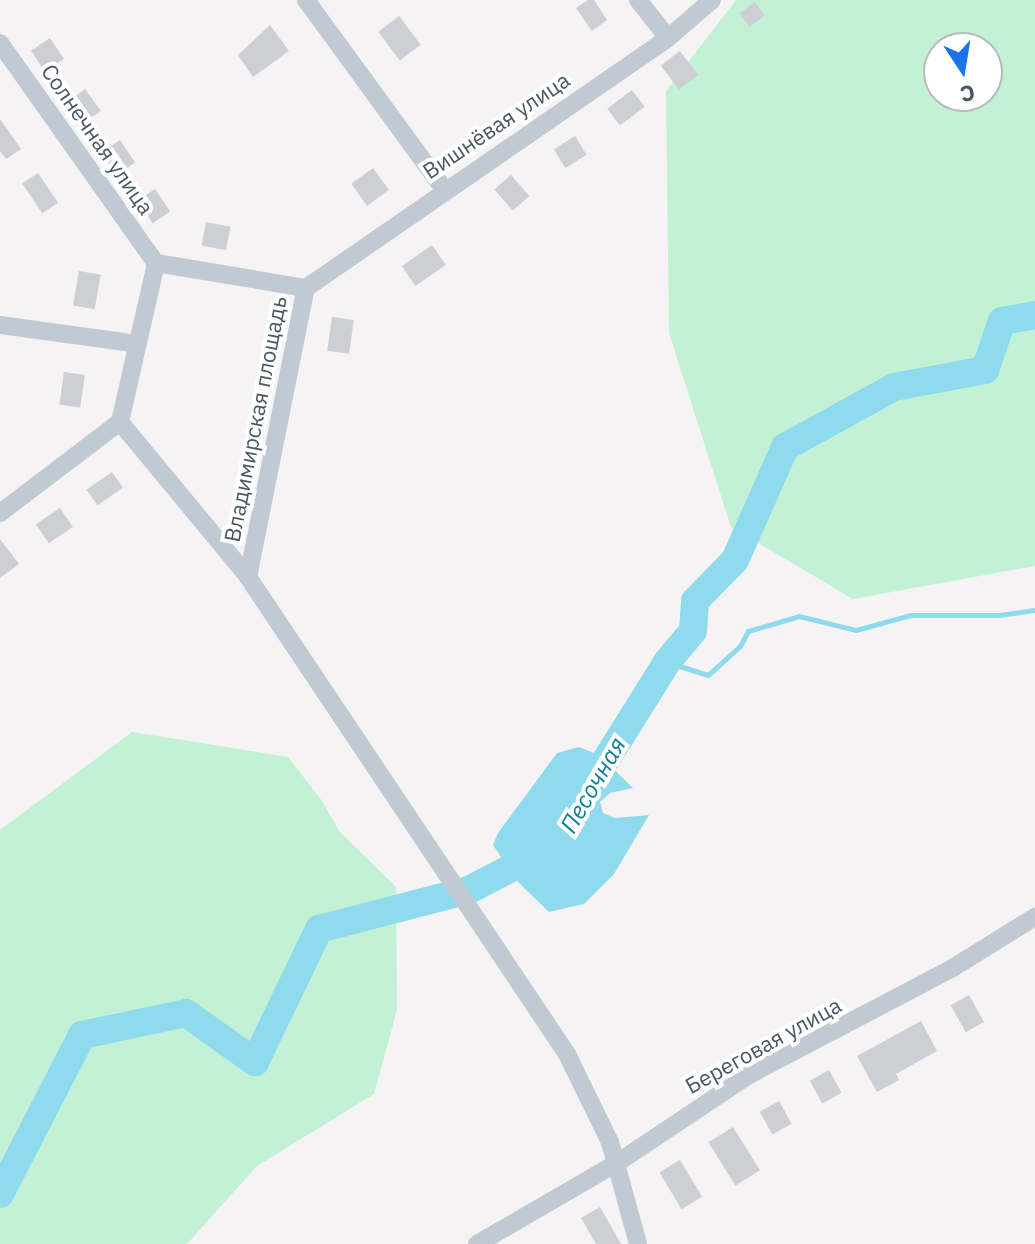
<!DOCTYPE html>
<meta charset="utf-8">
<style>
body{margin:0}
#map{position:relative;width:1035px;height:1244px;overflow:hidden;background:#f5f3f3;font-family:"IBM Plex Sans",sans-serif}
div>[style]{position:absolute}
[style*='--x']{left:calc(var(--x)*1px);top:calc(var(--y)*1px);width:calc(var(--w)*1px);rotate:calc(var(--a)*1deg)}
.green>*{inset:0;background:#c3f1d5}
.water>*{inset:0;background:#90daee}
.stream>*{height:5px;margin:-2.5px;padding:0 2.5px;transform-origin:2.5px;border-radius:2.5px;background:#90daee}
.river>*{height:28px;margin:-14px;padding:0 14px;transform-origin:14px;border-radius:14px;background:#90daee}
.building>*{inset:0;background:#cdcfd5;transform-origin:0 0}
.minor>*{height:18px;margin:-9px;padding:0 9px;transform-origin:9px;border-radius:9px;background:#c1cad2}
span{translate:-50% -50%;white-space:nowrap;text-align:center;line-height:1.15;-webkit-text-stroke:8px #fff;paint-order:stroke}
.street-label{font-size:22px;color:#4a5661}
.water-label{font-size:24px;color:#0c7c9b;font-style:italic}
.north{position:absolute;left:923px;top:32px;width:80px;height:80px;box-sizing:border-box;background:#fff;border:2px solid #b7bbc0;border-radius:50%;rotate:168deg;font-size:22px;font-weight:700;line-height:32px;text-align:center;color:#4a5661}
.north::after{content:'';display:block;margin:auto;width:28px;height:36px;background:#1a73e8;clip-path:polygon(50% 0,100% 100%,50% 72%,0 100%)}
</style>
<div id="map">
<div class="green">
<div style="clip-path:polygon(evenodd,736px 0,1035px 0,1035px 566px,853px 599px,731px 527px,669px 333px,666px 91px,736px 0,939px 48px,987px 48px,987px 96px,939px 96px,939px 48px)"></div>
<div style="clip-path:polygon(132px 732px,288px 757px,322px 801px,339px 831px,396px 887px,397px 1010px,374px 1094px,257px 1166px,187px 1244px,0 1244px,0 830px)"></div>
</div>
<div class="water">
<div style="clip-path:polygon(579px 747px,599px 755px,633px 788px,610px 793px,600px 802px,603px 813px,615px 818px,649px 815px,614px 874px,584px 904px,549px 912px,518px 882px,493px 845px,498px 833px,557px 753px)"></div>
</div>
<div class="stream">
<div style="--x:667;--y:662;--w:43;--a:17.6"></div>
<div style="--x:708;--y:675;--w:43;--a:-42.2"></div>
<div style="--x:740;--y:646;--w:17;--a:-62"></div>
<div style="--x:748;--y:631;--w:53;--a:-16.4"></div>
<div style="--x:799;--y:616;--w:59;--a:13.8"></div>
<div style="--x:856;--y:630;--w:57;--a:-15.3"></div>
<div style="--x:911;--y:615;--w:88;--a:0"></div>
<div style="--x:999;--y:615;--w:36;--a:-8"></div>
</div>
<div class="river">
<div style="--x:584;--y:795;--w:157;--a:-58"></div>
<div style="--x:667;--y:662;--w:40;--a:-50"></div>
<div style="--x:693;--y:631;--w:30;--a:-86"></div>
<div style="--x:695;--y:601;--w:57;--a:-45.7"></div>
<div style="--x:735;--y:560;--w:124;--a:-66.1"></div>
<div style="--x:785;--y:447;--w:124;--a:-28.8"></div>
<div style="--x:894;--y:387;--w:93;--a:-10.6"></div>
<div style="--x:985;--y:370;--w:52;--a:-70.9"></div>
<div style="--x:1002;--y:321;--w:34;--a:-10"></div>
<div style="--x:0;--y:1194;--w:179;--a:-62.7"></div>
<div style="--x:82;--y:1035;--w:106;--a:-11.9"></div>
<div style="--x:186;--y:1013;--w:85;--a:35.4"></div>
<div style="--x:255;--y:1062;--w:148;--a:-64.3"></div>
<div style="--x:319;--y:929;--w:155;--a:-14.6"></div>
<div style="--x:469;--y:890;--w:82;--a:-27.5"></div>
</div>
<div class="building">
<div style="clip-path:polygon(588px 0,594px 0,607px 20px,592px 31px,576px 8px)"></div>
<div style="left:755px;top:2px;width:17px;height:19px;rotate:54deg"></div>
<div style="left:399px;top:16px;width:36px;height:26px;rotate:53deg"></div>
<div style="clip-path:polygon(270px 25px,289px 51px,253px 77px,238px 55px)"></div>
<div style="left:50px;top:38px;width:25px;height:23px;rotate:56deg"></div>
<div style="left:680px;top:51px;width:30px;height:24px;rotate:53deg"></div>
<div style="left:85px;top:89px;width:27px;height:22px;rotate:54deg"></div>
<div style="left:632px;top:90px;width:21px;height:31px;rotate:53deg"></div>
<div style="clip-path:polygon(0 119px,21px 149px,6px 159px,0 151px)"></div>
<div style="left:575px;top:136px;width:22px;height:25px;rotate:58deg"></div>
<div style="left:120px;top:140px;width:27px;height:22px;rotate:56deg"></div>
<div style="left:373px;top:168px;width:27px;height:27px;rotate:54deg"></div>
<div style="left:38px;top:173px;width:36px;height:19px;rotate:56deg"></div>
<div style="left:511px;top:175px;width:28px;height:22px;rotate:49deg"></div>
<div style="left:155px;top:189px;width:27px;height:21px;rotate:56deg"></div>
<div style="left:206px;top:222px;width:25px;height:24px;rotate:11deg"></div>
<div style="left:432px;top:245px;width:24px;height:37px;rotate:55deg"></div>
<div style="left:79px;top:271px;width:22px;height:35px;rotate:10deg"></div>
<div style="left:332px;top:317px;width:22px;height:34px;rotate:8deg"></div>
<div style="left:64px;top:372px;width:21px;height:33px;rotate:8deg"></div>
<div style="left:112px;top:472px;width:19px;height:31px;rotate:55deg"></div>
<div style="left:60px;top:508px;width:23px;height:29px;rotate:56deg"></div>
<div style="clip-path:polygon(0 539px,19px 564px,0 578px)"></div>
<div style="left:969px;top:995px;width:31px;height:21px;rotate:61deg"></div>
<div style="clip-path:polygon(921px 1021px,937px 1051px,896px 1074px,899px 1080px,877px 1092px,857px 1056px)"></div>
<div style="left:829px;top:1070px;width:26px;height:22px;rotate:61deg"></div>
<div style="left:779px;top:1101px;width:26px;height:22px;rotate:61deg"></div>
<div style="left:733px;top:1127px;width:51px;height:29px;rotate:58deg"></div>
<div style="left:680px;top:1160px;width:43px;height:24px;rotate:59deg"></div>
<div style="clip-path:polygon(600px 1207px,621px 1244px,596px 1244px,581px 1218px)"></div>
</div>
<div class="minor">
<div style="--x:306;--y:0;--w:234;--a:53.9"></div>
<div style="--x:638;--y:0;--w:48;--a:51.7"></div>
<div style="--x:0;--y:43;--w:270;--a:54.7"></div>
<div style="--x:156;--y:263;--w:152;--a:9.5"></div>
<div style="--x:306;--y:288;--w:440;--a:-34.6"></div>
<div style="--x:668;--y:38;--w:58;--a:-40.8"></div>
<div style="--x:0;--y:325;--w:139;--a:7.8"></div>
<div style="--x:120;--y:422;--w:201;--a:50.4"></div>
<div style="--x:248;--y:577;--w:574;--a:56.23"></div>
<div style="--x:567;--y:1054;--w:98;--a:64"></div>
<div style="--x:610;--y:1142;--w:106;--a:74.6"></div>
<div style="--x:120;--y:422;--w:163;--a:-77.2"></div>
<div style="--x:0;--y:513;--w:151;--a:-37.2"></div>
<div style="--x:248;--y:577;--w:295;--a:-78.7"></div>
<div style="--x:477;--y:1244;--w:162;--a:-30.1"></div>
<div style="--x:617;--y:1163;--w:159;--a:-33.7"></div>
<div style="--x:749;--y:1075;--w:228;--a:-27.7"></div>
<div style="--x:951;--y:969;--w:99;--a:-31.8"></div>
</div>
<div class="street-label">
<span style="left:496px;top:125px;rotate:-34deg">Вишнёвая улица</span>
<span style="left:98px;top:139px;rotate:55deg">Солнечная улица</span>
<span style="left:255px;top:419px;rotate:-79deg">Владимирская площадь</span>
<span style="left:763px;top:1045px;rotate:-29deg">Береговая улица</span>
</div>
<div class="water-label">
<span style="left:593px;top:785px;rotate:-60deg">Песочная</span>
</div>
<div class="north">С</div>
</div>
